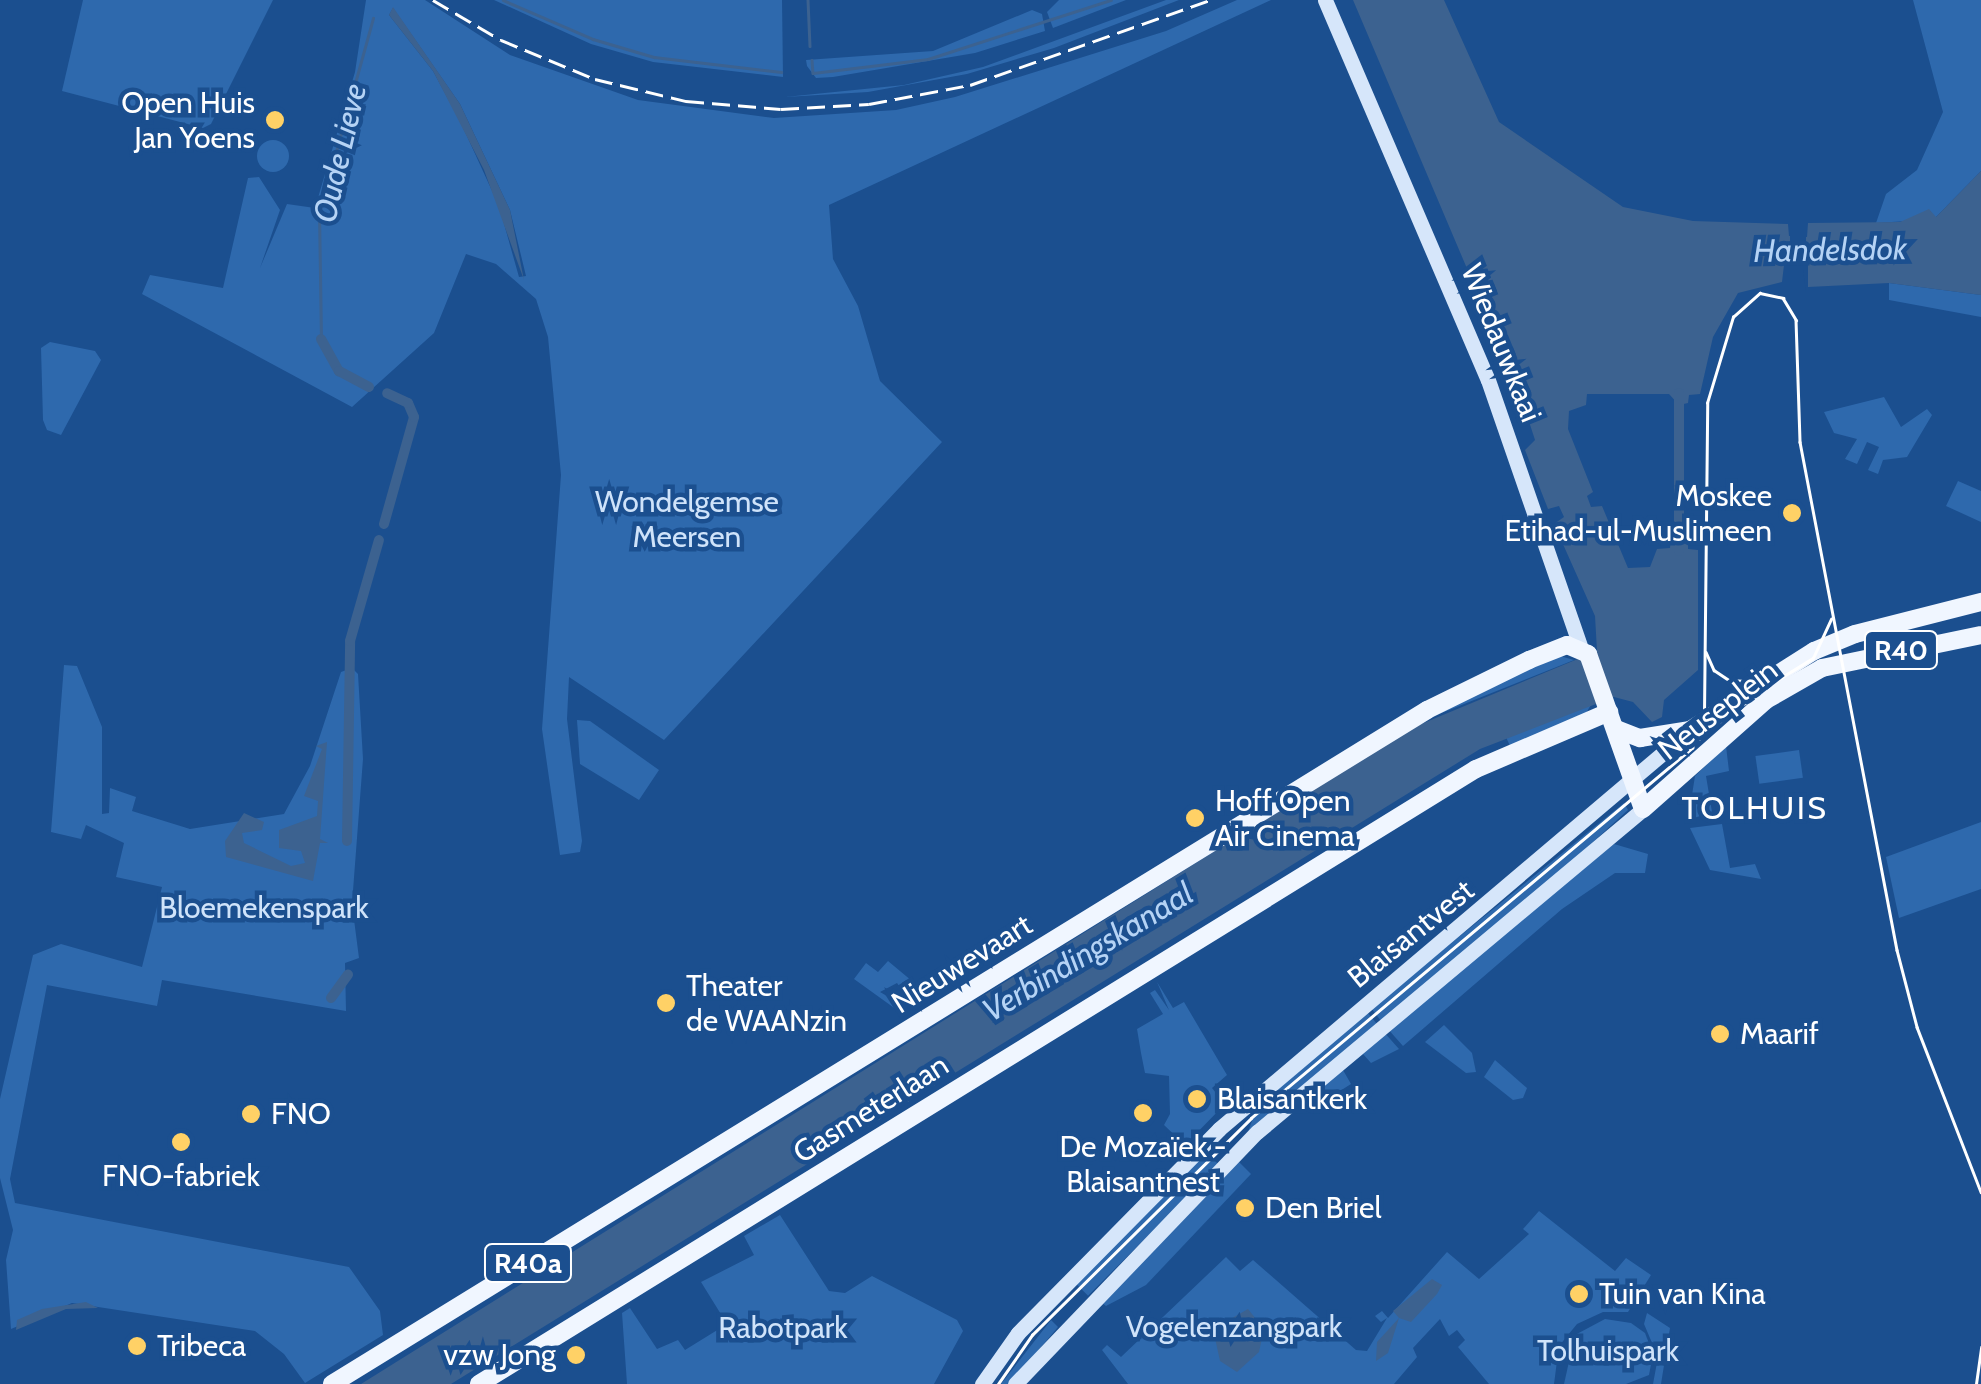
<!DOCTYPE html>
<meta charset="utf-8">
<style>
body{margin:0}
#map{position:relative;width:1981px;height:1384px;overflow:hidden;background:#1b4f8f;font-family:Cabin,sans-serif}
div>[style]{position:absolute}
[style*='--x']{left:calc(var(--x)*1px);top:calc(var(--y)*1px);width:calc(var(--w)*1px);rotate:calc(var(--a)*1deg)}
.green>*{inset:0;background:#2e69ad;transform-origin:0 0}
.round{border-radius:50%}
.water>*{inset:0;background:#3c6290}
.pier>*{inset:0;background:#1b4f8f}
.stream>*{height:2.5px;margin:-1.25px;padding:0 1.25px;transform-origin:1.25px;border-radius:1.25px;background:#3c6290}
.canal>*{height:10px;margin:-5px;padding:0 5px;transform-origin:5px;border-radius:5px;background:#3c6290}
.secondary>*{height:15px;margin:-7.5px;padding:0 7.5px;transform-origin:7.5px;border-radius:7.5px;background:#d6e6fa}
.primary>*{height:18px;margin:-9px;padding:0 9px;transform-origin:9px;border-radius:9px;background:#f0f6ff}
.tram>*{height:2.5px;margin:-1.25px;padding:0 1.25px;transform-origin:1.25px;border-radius:1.25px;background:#fff}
.rail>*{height:2.5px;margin-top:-1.25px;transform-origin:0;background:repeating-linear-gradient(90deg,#fff 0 18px,transparent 0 26px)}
.dots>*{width:28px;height:28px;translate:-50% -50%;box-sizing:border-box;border:5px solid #1b4f8f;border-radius:50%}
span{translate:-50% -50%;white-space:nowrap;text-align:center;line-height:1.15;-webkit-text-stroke:9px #1b4f8f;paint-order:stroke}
.shield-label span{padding:2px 8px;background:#1b4f8f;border:2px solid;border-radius:8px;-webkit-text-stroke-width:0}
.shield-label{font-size:28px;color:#fff;font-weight:700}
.poi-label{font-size:30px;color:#fff}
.right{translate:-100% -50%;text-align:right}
.left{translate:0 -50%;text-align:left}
.street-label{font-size:30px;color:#fff}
.park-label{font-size:30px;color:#cfe3fa}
.water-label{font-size:32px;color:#b5d3f5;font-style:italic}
.neighbourhood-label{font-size:32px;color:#fff;letter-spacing:2.5px}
</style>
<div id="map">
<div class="green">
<div style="clip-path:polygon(83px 0,273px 0,211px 124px,203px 128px,62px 91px)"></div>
<div style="clip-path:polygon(evenodd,366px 0,425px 0,510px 55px,638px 100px,774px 118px,896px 110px,955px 97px,1166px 31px,1237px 0,1271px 0,829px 205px,833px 259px,858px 306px,880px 381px,942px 442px,664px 740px,569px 677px,567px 719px,582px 841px,580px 852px,560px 855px,542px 729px,561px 475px,548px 337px,536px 299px,496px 264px,466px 254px,434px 333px,352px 407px,142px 294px,150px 275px,223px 288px,248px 178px,259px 177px,280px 210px,260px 268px,287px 204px,315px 208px,355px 72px,366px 0,393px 8px,460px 104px,510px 210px,526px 276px,519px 277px,499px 206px,460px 121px,433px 71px,389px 15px,393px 8px)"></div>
<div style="clip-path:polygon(494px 0,782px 0,783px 77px,653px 62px,591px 44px)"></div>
<div style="clip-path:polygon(1059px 0,1126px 0,1053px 28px,1047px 12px)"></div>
<div style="clip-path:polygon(1166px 0,1179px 0,1054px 48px,967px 74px,868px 92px,785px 97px,904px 85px,983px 67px)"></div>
<div style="clip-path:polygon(1913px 0,1981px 0,1981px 171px,1935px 218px,1929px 210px,1908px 221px,1876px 223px,1886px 194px,1917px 170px,1943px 112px)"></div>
<div style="clip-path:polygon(1032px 10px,1042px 14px,1045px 31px,975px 53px,833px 77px,816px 78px,807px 66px,806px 60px,933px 51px)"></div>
<div class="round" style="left:257px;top:140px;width:32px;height:32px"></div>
<div style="clip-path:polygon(1889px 283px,1981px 295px,1981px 317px,1889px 300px)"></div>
<div style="clip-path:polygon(50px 342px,95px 351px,101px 360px,61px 435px,47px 430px,43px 420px,41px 348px)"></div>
<div style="clip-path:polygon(1884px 397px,1901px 427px,1927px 409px,1932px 415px,1907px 457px,1883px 460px,1878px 474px,1868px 470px,1879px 447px,1867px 442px,1857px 464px,1845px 459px,1857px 439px,1834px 433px,1824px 412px)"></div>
<div style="clip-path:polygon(1958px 481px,1981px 491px,1981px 522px,1946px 506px)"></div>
<div style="clip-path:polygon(1560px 656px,1574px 660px,1434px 716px,1472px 694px)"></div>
<div style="clip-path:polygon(64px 665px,77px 666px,102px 727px,102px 814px,109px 813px,110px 788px,136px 797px,132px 811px,190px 829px,284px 814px,310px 766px,341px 672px,352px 668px,358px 674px,363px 759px,352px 904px,359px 958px,345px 963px,346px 1011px,162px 980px,157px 1006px,47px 985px,10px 1179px,15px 1203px,349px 1267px,380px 1311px,383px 1335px,305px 1383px,284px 1354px,255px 1331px,72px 1303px,11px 1329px,6px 1260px,13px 1230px,0 1178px,0 1099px,33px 955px,61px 944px,142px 967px,162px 887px,116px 877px,124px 843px,86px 825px,81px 839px,51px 832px)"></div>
<div style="clip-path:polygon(1592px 703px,1585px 715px,1510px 746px,1506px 737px)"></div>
<div style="clip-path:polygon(577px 720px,590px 721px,659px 770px,639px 800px,580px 764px)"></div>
<div style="clip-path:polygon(1726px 746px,1729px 771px,1706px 776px,1712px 812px,1688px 820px,1695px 776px)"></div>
<div style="left:1799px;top:750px;width:28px;height:44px;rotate:82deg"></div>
<div style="clip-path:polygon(1624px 803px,1628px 810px,1581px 853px,1381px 1021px,1371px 1008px)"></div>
<div style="clip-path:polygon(1981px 822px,1981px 889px,1899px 918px,1886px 857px)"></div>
<div style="clip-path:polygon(1722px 824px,1730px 868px,1755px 864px,1761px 879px,1710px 870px,1690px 828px)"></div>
<div style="clip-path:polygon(1614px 844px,1648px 854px,1645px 873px,1615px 873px,1562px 909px,1403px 1046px,1387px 1028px)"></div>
<div style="clip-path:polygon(888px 961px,918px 986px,905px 995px,897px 983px,880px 992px,899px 1003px,904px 1015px,854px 979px,866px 963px,878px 972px)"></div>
<div style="clip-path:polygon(1157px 982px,1173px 1008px,1184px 1002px,1227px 1075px,1212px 1088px,1225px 1104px,1185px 1145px,1164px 1125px,1170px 1114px,1169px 1076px,1145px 1073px,1141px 1053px,1137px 1029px,1163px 1014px,1150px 993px,1155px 990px,1169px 1010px)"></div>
<div style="clip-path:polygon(1367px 1012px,1377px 1024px,1248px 1132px,1257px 1107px)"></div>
<div style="clip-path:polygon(1444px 1025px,1472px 1053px,1476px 1072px,1466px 1073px,1425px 1042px)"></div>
<div style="clip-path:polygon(1383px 1031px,1399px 1049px,1371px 1063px,1363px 1054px,1343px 1070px,1351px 1084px,1332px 1096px,1323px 1093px,1320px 1089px)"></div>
<div style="clip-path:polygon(1495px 1060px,1527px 1088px,1523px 1098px,1513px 1100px,1484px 1077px)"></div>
<div style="left:1204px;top:1150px;width:21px;height:185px;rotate:45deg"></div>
<div style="clip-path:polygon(1238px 1161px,1251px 1174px,1146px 1285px,1106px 1306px,1098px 1300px)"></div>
<div style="clip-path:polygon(1539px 1211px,1615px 1271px,1626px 1258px,1651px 1275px,1628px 1312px,1603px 1312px,1577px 1324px,1559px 1346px,1554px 1384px,1489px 1384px,1458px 1347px,1465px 1340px,1457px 1330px,1449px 1336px,1440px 1319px,1413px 1348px,1417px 1357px,1394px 1384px,1128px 1384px,1102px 1350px,1107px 1345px,1121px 1357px,1226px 1257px,1240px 1271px,1253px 1260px,1356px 1350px,1367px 1351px,1387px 1318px,1381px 1322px,1375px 1316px,1382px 1311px,1388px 1318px,1447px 1252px,1479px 1279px,1529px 1234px,1523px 1229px)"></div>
<div style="clip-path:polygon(780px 1215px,829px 1291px,845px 1293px,872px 1276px,957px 1320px,963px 1331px,934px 1384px,627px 1384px,622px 1313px,630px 1308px,657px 1349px,678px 1340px,685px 1350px,727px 1324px,701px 1282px,754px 1255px,744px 1236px)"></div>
<div style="clip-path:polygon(1647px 1313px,1670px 1328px,1661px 1384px,1653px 1384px,1658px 1357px,1644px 1324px)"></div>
<div style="clip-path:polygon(1605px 1319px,1631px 1323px,1645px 1333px,1653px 1354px,1649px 1375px,1626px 1384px,1564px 1384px,1575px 1335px)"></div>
<div style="clip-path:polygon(1051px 1320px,1058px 1327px,1010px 1384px,1001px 1384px)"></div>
</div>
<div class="water">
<div style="clip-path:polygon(1353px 0,1444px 0,1499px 122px,1623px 207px,1693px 221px,1788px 224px,1789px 236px,1807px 237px,1808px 223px,1900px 222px,1929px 209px,1936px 217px,1981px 171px,1981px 295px,1889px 283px,1808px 287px,1808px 265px,1784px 265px,1782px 282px,1738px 293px,1713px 337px,1700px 394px,1689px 395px,1688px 403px,1679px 405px,1669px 394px,1587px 394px,1586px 405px,1569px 411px,1568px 429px,1593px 492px,1587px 496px,1591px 507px,1602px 506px,1628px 568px,1650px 567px,1657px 549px,1670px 548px,1671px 536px,1688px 535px,1688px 549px,1698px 550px,1698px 670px,1664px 700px,1662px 717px,1652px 722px,1633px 702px,1614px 697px,1480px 749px,451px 1384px,361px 1384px,1414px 727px,1597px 651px,1595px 616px,1554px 524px,1564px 517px,1559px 506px,1548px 509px,1525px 450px,1535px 440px,1519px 391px)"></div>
<div style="clip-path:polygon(393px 7px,460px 104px,510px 210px,524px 280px,484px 170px,433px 71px,389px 15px)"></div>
<div style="clip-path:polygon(327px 742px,320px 839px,328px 843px,320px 843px,313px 881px,226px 857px,225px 841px,244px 813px,264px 822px,262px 830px,242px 833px,244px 843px,291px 866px,305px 863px,301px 851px,279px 848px,279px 830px,317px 816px,318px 801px,304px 796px,322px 749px,316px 746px)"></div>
<div style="clip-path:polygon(1432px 1279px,1442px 1285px,1437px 1294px,1411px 1322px,1399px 1318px,1388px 1353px,1376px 1361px,1377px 1342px,1399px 1318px,1393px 1311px)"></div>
<div style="clip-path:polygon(86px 1302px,98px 1308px,66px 1309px,16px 1330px,17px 1320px,42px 1309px)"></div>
<div style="clip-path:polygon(1248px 1309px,1264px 1329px,1259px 1352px,1237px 1372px,1220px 1361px,1213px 1329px)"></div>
</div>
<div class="pier">
<div style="clip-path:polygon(1790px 228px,1806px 228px,1806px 292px,1803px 270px,1790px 270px)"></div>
</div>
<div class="stream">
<div style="--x:503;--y:0;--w:98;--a:23.4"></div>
<div style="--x:593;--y:39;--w:64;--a:16.4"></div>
<div style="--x:654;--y:57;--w:128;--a:6.7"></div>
<div style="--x:808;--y:0;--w:46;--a:87.5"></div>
<div style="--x:812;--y:60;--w:13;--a:86"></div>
<div style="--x:813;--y:73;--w:116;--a:-6.9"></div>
<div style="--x:928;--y:59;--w:192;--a:-17.9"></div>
<div style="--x:321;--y:339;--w:126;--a:-90.9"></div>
<div style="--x:319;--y:213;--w:202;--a:-74.5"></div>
</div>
<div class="canal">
<div style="--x:321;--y:339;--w:37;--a:61"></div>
<div style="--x:339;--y:371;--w:34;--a:28"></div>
<div style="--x:384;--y:524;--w:111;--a:-74.3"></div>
<div style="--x:414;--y:417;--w:15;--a:-113"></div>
<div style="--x:408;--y:403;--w:23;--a:-155"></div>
<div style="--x:1679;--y:551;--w:158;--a:-90"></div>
<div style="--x:347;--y:841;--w:200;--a:-89.1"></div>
<div style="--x:350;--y:641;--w:105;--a:-74"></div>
<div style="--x:331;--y:998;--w:29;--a:-54"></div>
</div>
<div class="secondary">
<div style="--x:1325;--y:0;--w:413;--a:66.8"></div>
<div style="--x:1488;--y:380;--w:281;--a:70.9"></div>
<div style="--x:982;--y:1384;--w:62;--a:-54.8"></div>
<div style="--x:1018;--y:1333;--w:286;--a:-45.4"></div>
<div style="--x:1219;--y:1129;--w:617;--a:-40.27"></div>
<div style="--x:1015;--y:1384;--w:349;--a:-46.2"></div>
<div style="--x:1257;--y:1132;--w:503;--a:-39.92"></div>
</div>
<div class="primary">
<div style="--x:1616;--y:729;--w:26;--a:21"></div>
<div style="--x:1640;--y:738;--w:51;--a:-9.1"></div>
<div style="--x:1690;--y:730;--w:147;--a:-32.5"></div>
<div style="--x:1814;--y:651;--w:44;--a:-22.5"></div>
<div style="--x:1855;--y:634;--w:130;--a:-14.3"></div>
<div style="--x:1643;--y:809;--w:164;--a:-41.5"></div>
<div style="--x:1766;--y:700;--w:64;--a:-29.7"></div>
<div style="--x:1822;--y:668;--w:162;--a:-11.7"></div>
<div style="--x:332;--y:1384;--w:1286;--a:-31.61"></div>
<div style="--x:1427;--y:710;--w:114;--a:-26.1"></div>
<div style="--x:1529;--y:660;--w:41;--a:-21.5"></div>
<div style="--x:1567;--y:645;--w:23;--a:23"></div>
<div style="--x:1588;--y:654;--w:164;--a:70.5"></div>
<div style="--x:479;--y:1384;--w:1171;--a:-31.67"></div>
<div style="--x:1476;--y:769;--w:145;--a:-23.2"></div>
</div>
<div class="tram">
<div style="--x:1706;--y:652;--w:20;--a:66"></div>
<div style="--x:1714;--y:670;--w:18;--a:34"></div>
<div style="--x:1729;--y:680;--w:17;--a:3"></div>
<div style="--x:1746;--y:681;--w:30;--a:-28"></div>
<div style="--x:1699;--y:739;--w:64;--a:-39.9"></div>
<div style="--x:1748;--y:698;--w:76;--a:-31.6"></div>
<div style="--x:1813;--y:658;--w:43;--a:-65.2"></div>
<div style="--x:998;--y:1384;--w:60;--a:-55.2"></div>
<div style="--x:1032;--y:1335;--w:308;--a:-44.7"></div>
<div style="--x:1251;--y:1118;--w:576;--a:-40"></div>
<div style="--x:1692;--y:748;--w:37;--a:-71"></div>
<div style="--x:1704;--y:713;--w:310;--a:-89.4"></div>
<div style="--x:1707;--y:403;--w:90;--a:-73.2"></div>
<div style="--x:1733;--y:317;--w:36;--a:-42"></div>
<div style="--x:1760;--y:293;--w:24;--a:12"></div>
<div style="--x:1783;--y:298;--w:26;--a:59"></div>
<div style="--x:1796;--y:320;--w:122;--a:88.1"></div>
<div style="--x:1800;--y:442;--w:517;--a:79.19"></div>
<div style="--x:1897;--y:950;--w:80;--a:75.4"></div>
<div style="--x:1917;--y:1027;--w:177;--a:68.8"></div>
<div style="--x:1976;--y:1384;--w:37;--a:-82"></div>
</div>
<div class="rail">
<div style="--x:433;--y:0;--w:79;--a:30.5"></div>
<div style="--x:501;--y:40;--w:102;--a:22.5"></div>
<div style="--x:595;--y:79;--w:94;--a:13.6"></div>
<div style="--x:686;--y:101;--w:95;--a:4.8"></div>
<div style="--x:781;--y:109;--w:88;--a:-3.3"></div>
<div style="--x:869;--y:104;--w:103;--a:-10.7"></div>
<div style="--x:970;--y:85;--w:255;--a:-19.5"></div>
</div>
<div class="dots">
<div style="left:275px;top:120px;background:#ffd166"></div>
<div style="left:1792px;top:513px;background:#ffd166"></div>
<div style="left:1195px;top:818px;background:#ffd166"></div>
<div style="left:666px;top:1003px;background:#ffd166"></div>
<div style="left:1720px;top:1034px;background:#ffd166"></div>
<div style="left:1197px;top:1099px;background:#ffd166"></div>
<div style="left:1143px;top:1113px;background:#ffd166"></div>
<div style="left:251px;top:1114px;background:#ffd166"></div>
<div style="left:181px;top:1142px;background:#ffd166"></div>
<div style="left:1245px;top:1208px;background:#ffd166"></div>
<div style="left:1579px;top:1294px;background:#ffd166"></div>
<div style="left:137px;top:1346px;background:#ffd166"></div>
<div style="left:576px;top:1355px;background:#ffd166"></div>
</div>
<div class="shield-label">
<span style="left:1901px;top:650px">R40</span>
<span style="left:528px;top:1263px">R40a</span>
</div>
<div class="poi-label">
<span class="right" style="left:255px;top:120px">Open Huis<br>Jan Yoens</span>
<span class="right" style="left:1772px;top:513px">Moskee<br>Etihad-ul-Muslimeen</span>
<span class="left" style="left:1215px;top:818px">Hoff Open<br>Air Cinema</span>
<span class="left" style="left:686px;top:1003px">Theater<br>de WAANzin</span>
<span class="left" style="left:1740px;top:1034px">Maarif</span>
<span class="left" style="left:1217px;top:1099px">Blaisantkerk</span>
<span class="left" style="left:271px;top:1114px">FNO</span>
<span style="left:1143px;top:1164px">De Mozaïek -<br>Blaisantnest</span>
<span style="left:181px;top:1176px">FNO-fabriek</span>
<span class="left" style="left:1265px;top:1208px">Den Briel</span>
<span class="left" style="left:1599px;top:1294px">Tuin van Kina</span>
<span class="left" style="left:157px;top:1346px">Tribeca</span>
<span class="right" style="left:556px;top:1355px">vzw Jong</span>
</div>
<div class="street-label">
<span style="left:1501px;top:343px;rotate:68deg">Wiedauwkaai</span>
<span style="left:1718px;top:710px;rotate:-38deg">Neuseplein</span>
<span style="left:1411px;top:934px;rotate:-39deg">Blaisantvest</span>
<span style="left:962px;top:964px;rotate:-32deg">Nieuwevaart</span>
<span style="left:871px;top:1109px;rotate:-32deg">Gasmeterlaan</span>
</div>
<div class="park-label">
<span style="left:687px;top:519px">Wondelgemse<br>Meersen</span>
<span style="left:264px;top:908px">Bloemekenspark</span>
<span style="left:1234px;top:1327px">Vogelenzangpark</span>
<span style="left:783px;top:1328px">Rabotpark</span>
<span style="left:1608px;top:1351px">Tolhuispark</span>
</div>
<div class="water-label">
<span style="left:340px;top:153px;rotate:-77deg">Oude Lieve</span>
<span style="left:1830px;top:250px;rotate:-1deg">Handelsdok</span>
<span style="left:1088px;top:952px;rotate:-31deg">Verbindingskanaal</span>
</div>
<div class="neighbourhood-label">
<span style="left:1755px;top:808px">TOLHUIS</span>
</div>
</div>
